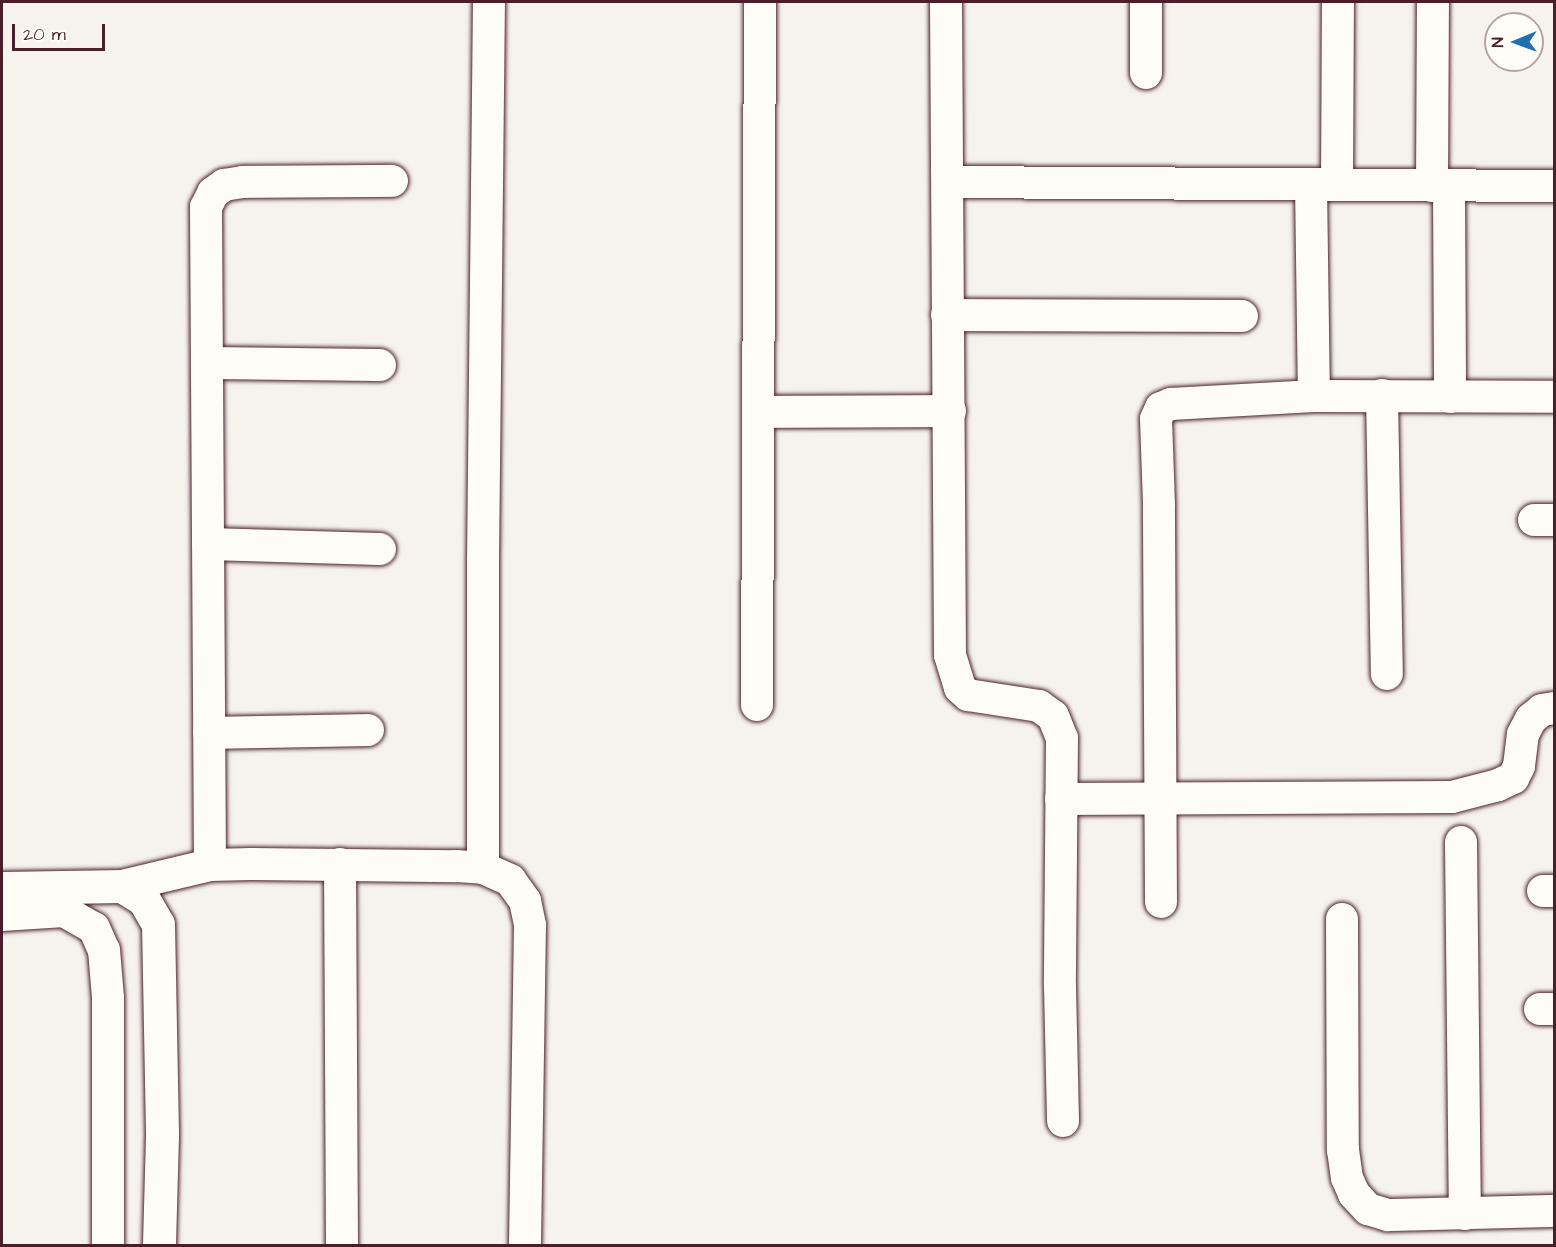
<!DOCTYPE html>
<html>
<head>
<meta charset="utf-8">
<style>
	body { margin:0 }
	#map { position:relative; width:1556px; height:1247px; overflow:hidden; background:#f6f3ef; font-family:"Architects Daughter",sans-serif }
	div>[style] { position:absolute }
	.roads { filter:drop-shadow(0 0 2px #4a1f2b) drop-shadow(0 0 2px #4a1f2b) }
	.minor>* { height:32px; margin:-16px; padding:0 16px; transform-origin:16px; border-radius:16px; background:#fdfcf7 }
	.tertiary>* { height:33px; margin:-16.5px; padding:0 16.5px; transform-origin:16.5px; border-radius:16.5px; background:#fdfcf7 }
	span { translate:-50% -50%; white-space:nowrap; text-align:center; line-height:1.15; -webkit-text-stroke:4.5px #fdfcf7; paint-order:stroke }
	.frame { position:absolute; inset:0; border:3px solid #4a1f2b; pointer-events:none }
	.north { position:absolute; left:1484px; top:12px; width:60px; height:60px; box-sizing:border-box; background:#fdfcf7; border:2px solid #b5a4a5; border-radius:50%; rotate:269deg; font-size:16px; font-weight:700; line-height:24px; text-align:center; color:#4a1f2b }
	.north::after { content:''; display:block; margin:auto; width:21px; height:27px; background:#1f6fb2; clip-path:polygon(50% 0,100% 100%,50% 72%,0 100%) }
	.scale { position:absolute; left:12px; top:24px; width:93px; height:27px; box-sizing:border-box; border:3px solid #4a1f2b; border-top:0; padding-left:8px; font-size:18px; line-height:21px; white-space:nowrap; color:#4a1f2b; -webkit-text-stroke:4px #fdfcf7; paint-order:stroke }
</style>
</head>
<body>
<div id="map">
	<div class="roads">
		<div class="minor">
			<div style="left:946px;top:2px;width:653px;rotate:89.65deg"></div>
			<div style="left:950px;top:655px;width:34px;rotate:73deg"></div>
			<div style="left:960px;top:688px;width:11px;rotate:41deg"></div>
			<div style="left:968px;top:695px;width:72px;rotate:8.8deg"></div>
			<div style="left:1039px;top:706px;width:17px;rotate:36deg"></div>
			<div style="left:1053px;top:716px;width:24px;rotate:68deg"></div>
			<div style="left:1062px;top:738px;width:249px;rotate:90.5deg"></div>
			<div style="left:1060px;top:987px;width:134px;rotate:88.7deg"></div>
			<div style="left:1146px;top:73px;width:71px;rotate:-90deg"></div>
			<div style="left:948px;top:182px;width:606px;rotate:0.38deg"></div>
			<div style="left:1311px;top:185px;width:211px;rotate:89.2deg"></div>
			<div style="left:1337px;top:185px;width:183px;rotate:-89.7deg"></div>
			<div style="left:1432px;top:186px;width:184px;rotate:-89.7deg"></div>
			<div style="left:1449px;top:186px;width:211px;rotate:89.7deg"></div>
			<div style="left:947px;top:315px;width:295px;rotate:0.2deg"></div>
			<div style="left:207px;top:363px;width:173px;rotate:0.7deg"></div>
			<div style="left:1382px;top:395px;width:279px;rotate:89deg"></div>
			<div style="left:758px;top:412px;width:192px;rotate:-0.3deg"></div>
			<div style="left:1534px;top:520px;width:20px"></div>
			<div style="left:208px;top:544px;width:172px;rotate:1.7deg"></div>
			<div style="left:757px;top:705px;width:703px;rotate:-89.76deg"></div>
			<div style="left:209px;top:733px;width:159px;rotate:-1.1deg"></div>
			<div style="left:1061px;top:799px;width:391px;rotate:-0.3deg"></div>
			<div style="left:1452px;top:797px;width:48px;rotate:-14.6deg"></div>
			<div style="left:1498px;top:785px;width:17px;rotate:-25deg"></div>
			<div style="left:1513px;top:778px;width:13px;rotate:-63deg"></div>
			<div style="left:1519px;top:766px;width:32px;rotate:-83deg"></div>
			<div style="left:1523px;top:734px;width:17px;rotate:-62deg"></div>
			<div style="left:1531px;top:719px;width:14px;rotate:-39deg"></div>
			<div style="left:1542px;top:710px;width:12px;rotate:-9deg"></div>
			<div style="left:1461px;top:842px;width:372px;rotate:89.4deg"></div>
			<div style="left:340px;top:864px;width:382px;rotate:89.7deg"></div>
			<div style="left:210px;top:865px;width:658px;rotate:-90.35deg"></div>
			<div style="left:206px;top:207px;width:16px;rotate:-63deg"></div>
			<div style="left:213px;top:193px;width:14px;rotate:-36deg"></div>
			<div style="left:224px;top:185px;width:19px;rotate:-9deg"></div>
			<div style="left:243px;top:182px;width:149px;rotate:-0.4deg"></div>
			<div style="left:483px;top:868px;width:306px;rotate:-90deg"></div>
			<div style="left:483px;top:562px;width:560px;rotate:-89.39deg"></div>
			<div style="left:122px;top:886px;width:90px;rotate:-13.4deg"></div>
			<div style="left:210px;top:865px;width:41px;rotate:-1.4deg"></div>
			<div style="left:251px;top:864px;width:205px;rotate:0.6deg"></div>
			<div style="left:456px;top:866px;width:27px;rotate:4deg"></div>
			<div style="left:483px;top:868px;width:30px;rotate:24deg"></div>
			<div style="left:510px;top:880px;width:26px;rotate:54deg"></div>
			<div style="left:525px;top:901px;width:25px;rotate:78deg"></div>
			<div style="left:530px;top:925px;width:321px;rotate:90.9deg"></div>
			<div style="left:1543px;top:891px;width:11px"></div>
			<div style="left:1161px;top:902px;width:397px;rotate:-90.3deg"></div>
			<div style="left:1159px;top:505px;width:86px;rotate:-92deg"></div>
			<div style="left:1156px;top:419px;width:12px;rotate:-66deg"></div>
			<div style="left:1161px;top:408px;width:11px;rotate:-22deg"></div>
			<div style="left:1171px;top:404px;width:143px;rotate:-3.2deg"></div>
			<div style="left:1314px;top:396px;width:240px;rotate:0.2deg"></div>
			<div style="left:2px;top:915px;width:62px;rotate:-3.7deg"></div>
			<div style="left:64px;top:911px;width:34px;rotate:30deg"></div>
			<div style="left:94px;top:928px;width:24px;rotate:66deg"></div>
			<div style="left:104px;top:950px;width:48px;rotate:85.2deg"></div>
			<div style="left:108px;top:998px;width:248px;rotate:90deg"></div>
			<div style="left:1342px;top:919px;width:231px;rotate:89.8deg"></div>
			<div style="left:1343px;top:1150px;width:28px;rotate:82deg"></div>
			<div style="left:1347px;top:1178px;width:17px;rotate:66deg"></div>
			<div style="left:1354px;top:1194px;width:21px;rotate:47deg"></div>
			<div style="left:1368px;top:1209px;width:21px;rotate:17deg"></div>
			<div style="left:1388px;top:1215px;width:166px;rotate:-1.4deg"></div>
			<div style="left:1540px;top:1009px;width:14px"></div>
		</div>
		<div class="tertiary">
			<div style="left:2px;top:888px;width:120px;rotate:-1deg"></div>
			<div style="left:122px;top:886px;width:26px;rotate:32deg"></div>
			<div style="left:144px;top:900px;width:28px;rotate:60deg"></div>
			<div style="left:158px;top:924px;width:212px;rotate:88.9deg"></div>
			<div style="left:162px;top:1136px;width:110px;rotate:91.6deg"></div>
		</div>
	</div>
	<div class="frame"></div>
	<div class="north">N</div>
	<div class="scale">20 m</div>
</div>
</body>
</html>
